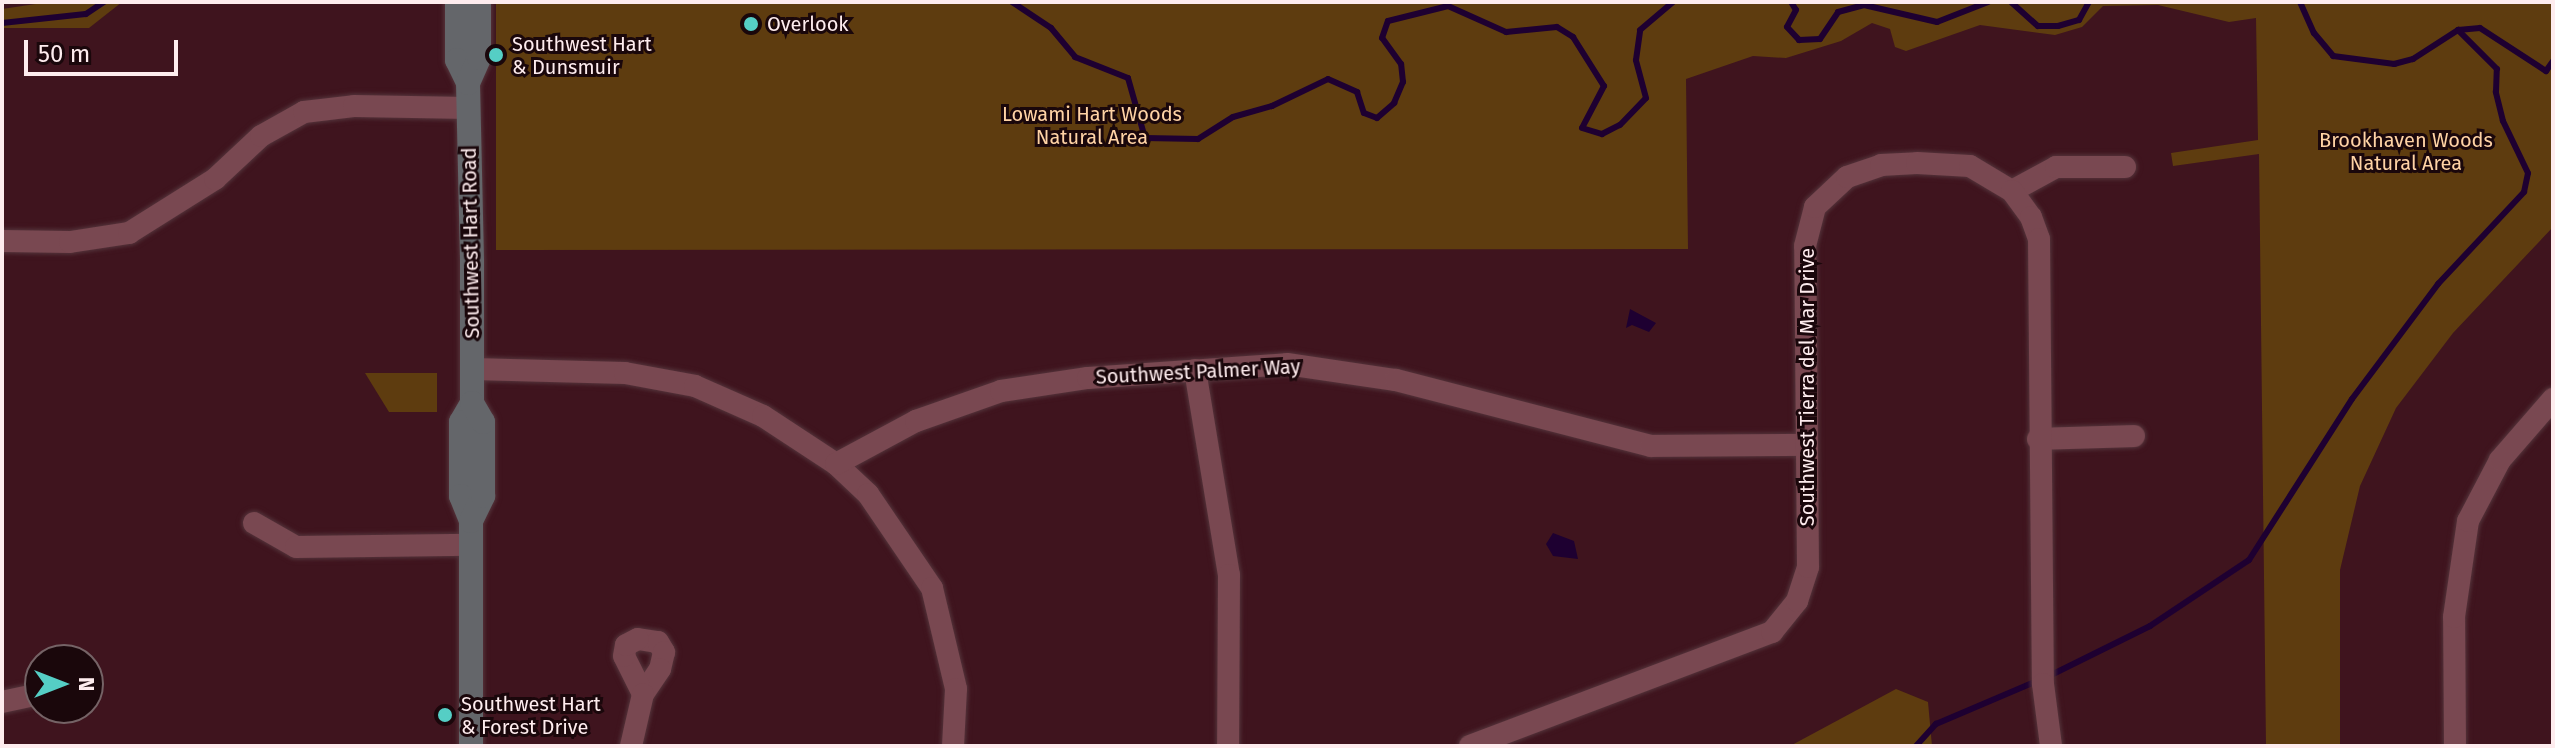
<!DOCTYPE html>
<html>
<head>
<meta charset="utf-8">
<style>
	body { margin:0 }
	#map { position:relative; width:2555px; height:748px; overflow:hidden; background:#3f141e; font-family:"Fira Sans",sans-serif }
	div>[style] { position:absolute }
	.green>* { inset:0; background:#5e3c0f }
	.water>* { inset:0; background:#1e0031 }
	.stream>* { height:6px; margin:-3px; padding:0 3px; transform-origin:3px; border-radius:3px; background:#1e0031 }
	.roads { filter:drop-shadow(0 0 2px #54343b) drop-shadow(0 0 2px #54343b) }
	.street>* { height:22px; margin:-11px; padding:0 11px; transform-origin:11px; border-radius:11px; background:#794851 }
	.secondary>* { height:24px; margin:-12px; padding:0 12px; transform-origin:12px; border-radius:12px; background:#64666a }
	.dots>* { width:22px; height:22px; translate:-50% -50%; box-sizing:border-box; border:4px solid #1a070b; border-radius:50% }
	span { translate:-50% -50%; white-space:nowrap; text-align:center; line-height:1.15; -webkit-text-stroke:6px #1a070b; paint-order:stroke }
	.poi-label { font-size:20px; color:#feecee }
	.left { translate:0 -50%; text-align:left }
	.park-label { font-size:20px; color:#ffd3a5 }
	.street-label { font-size:20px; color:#feecee }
	.frame { position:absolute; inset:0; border:4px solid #feecee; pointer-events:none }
	.north { position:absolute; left:24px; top:644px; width:80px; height:80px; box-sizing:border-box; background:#1a070b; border:2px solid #756366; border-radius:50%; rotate:90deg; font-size:22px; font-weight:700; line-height:32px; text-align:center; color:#feecee }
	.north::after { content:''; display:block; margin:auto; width:28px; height:36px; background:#55cec5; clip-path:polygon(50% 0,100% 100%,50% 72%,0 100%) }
	.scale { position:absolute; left:24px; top:40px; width:154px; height:36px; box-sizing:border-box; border:4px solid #feecee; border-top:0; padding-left:10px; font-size:24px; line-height:28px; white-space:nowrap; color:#feecee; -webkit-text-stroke:6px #1a070b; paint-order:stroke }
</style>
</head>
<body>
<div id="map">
	<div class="green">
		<div style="clip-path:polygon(49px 2px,122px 2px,89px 28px,2px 28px,2px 9px)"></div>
		<div style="clip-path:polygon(496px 2px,2553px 2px,2553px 227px,2453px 333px,2396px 408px,2360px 486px,2340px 570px,2340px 746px,2266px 746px,2259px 154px,2173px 166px,2171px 153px,2258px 140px,2256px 18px,2229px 22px,2158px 5px,2103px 6px,2082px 27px,2055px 35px,1980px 25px,1906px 51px,1895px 47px,1890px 29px,1872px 23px,1841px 41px,1786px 58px,1753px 56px,1686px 79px,1688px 249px,496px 250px)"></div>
		<div style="clip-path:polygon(365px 373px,437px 373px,437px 412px,389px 412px)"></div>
		<div style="clip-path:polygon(1896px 689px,1928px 702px,1932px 746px,1790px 746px)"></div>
	</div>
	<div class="water">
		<div style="clip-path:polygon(1630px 309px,1656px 323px,1649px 332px,1632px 325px,1626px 328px)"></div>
		<div style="clip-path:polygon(1553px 533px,1574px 541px,1578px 559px,1553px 556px,1546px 544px)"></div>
	</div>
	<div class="stream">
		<div style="left:1012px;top:2px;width:47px;rotate:33.7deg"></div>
		<div style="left:1051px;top:28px;width:38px;rotate:50deg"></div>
		<div style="left:1075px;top:57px;width:57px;rotate:21.6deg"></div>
		<div style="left:1128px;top:78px;width:62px;rotate:74.2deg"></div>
		<div style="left:1145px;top:138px;width:53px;rotate:1.1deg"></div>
		<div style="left:1198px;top:139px;width:41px;rotate:-32.2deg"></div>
		<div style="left:1233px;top:117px;width:41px;rotate:-15.8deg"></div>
		<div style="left:1272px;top:106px;width:62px;rotate:-25.7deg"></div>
		<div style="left:1328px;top:79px;width:32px;rotate:24deg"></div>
		<div style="left:1357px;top:92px;width:22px;rotate:72deg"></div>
		<div style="left:1364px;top:113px;width:14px;rotate:21deg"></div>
		<div style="left:1377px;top:118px;width:23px;rotate:-41deg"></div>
		<div style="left:1394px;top:103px;width:23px;rotate:-67deg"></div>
		<div style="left:1403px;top:82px;width:18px;rotate:-96deg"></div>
		<div style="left:1401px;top:64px;width:32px;rotate:-126deg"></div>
		<div style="left:1382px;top:38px;width:18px;rotate:-71deg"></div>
		<div style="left:1388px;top:21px;width:62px;rotate:-14deg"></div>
		<div style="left:1448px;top:6px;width:64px;rotate:24.1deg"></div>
		<div style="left:1506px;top:32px;width:51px;rotate:-5.6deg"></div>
		<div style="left:1557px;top:27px;width:19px;rotate:32deg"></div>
		<div style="left:1573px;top:37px;width:58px;rotate:57.7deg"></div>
		<div style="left:1604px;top:86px;width:47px;rotate:117.6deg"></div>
		<div style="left:1582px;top:128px;width:21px;rotate:17deg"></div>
		<div style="left:1602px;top:134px;width:20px;rotate:-27deg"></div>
		<div style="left:1620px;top:125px;width:37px;rotate:-46deg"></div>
		<div style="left:1646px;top:98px;width:39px;rotate:-105deg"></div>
		<div style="left:1636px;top:60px;width:30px;rotate:-82deg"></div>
		<div style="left:1640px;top:30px;width:43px;rotate:-40.3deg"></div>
		<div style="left:1791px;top:2px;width:9px;rotate:58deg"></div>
		<div style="left:1796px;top:10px;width:19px;rotate:118deg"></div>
		<div style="left:1787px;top:27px;width:18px;rotate:47deg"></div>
		<div style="left:1799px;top:40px;width:21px;rotate:-3deg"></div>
		<div style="left:1820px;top:39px;width:32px;rotate:-56deg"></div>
		<div style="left:1838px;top:12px;width:27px;rotate:-15deg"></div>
		<div style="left:1864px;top:5px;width:75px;rotate:13.1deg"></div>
		<div style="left:1937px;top:22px;width:55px;rotate:-21.4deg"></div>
		<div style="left:2011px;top:2px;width:36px;rotate:42deg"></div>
		<div style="left:2038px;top:26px;width:20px"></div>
		<div style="left:2058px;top:26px;width:22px;rotate:-16deg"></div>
		<div style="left:2079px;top:20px;width:21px;rotate:-61deg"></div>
		<div style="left:2300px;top:2px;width:34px;rotate:66deg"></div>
		<div style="left:2314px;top:33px;width:30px;rotate:50deg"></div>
		<div style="left:2333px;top:56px;width:62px;rotate:7.5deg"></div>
		<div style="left:2394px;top:64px;width:20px;rotate:-15deg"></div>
		<div style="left:2413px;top:59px;width:54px;rotate:-32.8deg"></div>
		<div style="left:2458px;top:30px;width:22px;rotate:-5deg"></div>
		<div style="left:2480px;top:28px;width:79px;rotate:33.1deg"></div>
		<div style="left:2546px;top:71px;width:12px;rotate:-55deg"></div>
		<div style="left:2px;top:23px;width:84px;rotate:-6.1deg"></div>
		<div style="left:86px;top:14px;width:22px;rotate:-34deg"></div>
		<div style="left:2047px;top:677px;width:115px;rotate:-26.3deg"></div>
		<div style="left:2150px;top:626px;width:119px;rotate:-33.7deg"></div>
		<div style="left:2249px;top:560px;width:191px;rotate:-57.4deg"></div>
		<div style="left:2352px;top:399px;width:144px;rotate:-53.2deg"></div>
		<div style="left:2438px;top:284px;width:126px;rotate:-46.9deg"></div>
		<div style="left:2524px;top:192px;width:19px;rotate:-78deg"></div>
		<div style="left:2528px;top:173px;width:58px;rotate:-115.7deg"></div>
		<div style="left:2503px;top:121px;width:30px;rotate:-104deg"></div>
		<div style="left:2496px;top:92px;width:23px;rotate:-88deg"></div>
		<div style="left:2497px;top:69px;width:55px;rotate:-135deg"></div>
		<div style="left:1916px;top:746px;width:30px;rotate:-48deg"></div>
		<div style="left:1936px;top:724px;width:110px;rotate:-23.1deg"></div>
	</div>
	<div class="roads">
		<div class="street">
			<div style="left:2012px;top:191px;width:50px;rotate:-28.6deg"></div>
			<div style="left:2056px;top:167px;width:69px"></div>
			<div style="left:2px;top:241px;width:68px;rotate:0.8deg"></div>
			<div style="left:70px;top:242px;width:60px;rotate:-8.7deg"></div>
			<div style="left:129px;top:233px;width:102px;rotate:-32.1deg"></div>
			<div style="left:215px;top:179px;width:63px;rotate:-43.1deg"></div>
			<div style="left:261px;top:136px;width:49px;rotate:-29.2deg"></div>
			<div style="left:304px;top:112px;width:50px;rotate:-6.8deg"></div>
			<div style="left:354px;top:106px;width:115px;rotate:1deg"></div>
			<div style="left:473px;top:369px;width:152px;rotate:1.5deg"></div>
			<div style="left:625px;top:373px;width:71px;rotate:10.5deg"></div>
			<div style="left:695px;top:386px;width:74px;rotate:23.8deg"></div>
			<div style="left:763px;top:416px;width:87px;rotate:33.3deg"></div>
			<div style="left:836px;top:464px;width:44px;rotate:43.2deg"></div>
			<div style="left:868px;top:494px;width:114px;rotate:55.8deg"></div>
			<div style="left:932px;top:588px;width:104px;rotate:76.6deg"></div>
			<div style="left:956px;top:689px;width:57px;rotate:93deg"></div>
			<div style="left:1195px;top:370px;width:208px;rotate:80.6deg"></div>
			<div style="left:1229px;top:575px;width:171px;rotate:90.3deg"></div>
			<div style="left:2038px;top:439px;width:96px;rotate:-1.8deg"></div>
			<div style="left:836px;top:464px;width:91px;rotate:-28.3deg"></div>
			<div style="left:916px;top:421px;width:90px;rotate:-19.4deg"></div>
			<div style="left:1001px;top:391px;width:88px;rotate:-8.5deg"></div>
			<div style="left:1088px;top:378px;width:199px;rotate:-4deg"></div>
			<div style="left:1287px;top:364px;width:110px;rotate:8.4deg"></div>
			<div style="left:1396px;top:380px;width:263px;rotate:14.5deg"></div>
			<div style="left:1651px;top:446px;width:156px;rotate:-0.4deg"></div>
			<div style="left:254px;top:523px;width:48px;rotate:29.7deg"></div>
			<div style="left:296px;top:547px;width:175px;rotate:-0.7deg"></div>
			<div style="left:638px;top:639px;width:20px;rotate:9deg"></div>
			<div style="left:658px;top:642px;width:12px;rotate:59deg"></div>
			<div style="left:664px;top:652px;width:17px;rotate:103deg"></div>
			<div style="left:660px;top:669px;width:30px;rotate:124deg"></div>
			<div style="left:643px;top:694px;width:42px;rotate:-116.6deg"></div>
			<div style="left:624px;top:656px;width:11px;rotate:-80deg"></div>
			<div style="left:626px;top:645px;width:13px;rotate:-27deg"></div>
			<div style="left:2px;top:702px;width:39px;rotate:-12deg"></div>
			<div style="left:631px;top:746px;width:53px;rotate:-77deg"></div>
			<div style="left:1470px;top:746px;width:323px;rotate:-20.7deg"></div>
			<div style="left:1772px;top:632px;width:40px;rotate:-51deg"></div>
			<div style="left:1797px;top:601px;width:36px;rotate:-72deg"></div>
			<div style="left:1808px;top:567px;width:321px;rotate:-90.5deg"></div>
			<div style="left:1805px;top:246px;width:40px;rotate:-75.6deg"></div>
			<div style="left:1815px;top:207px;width:44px;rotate:-43.2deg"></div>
			<div style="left:1847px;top:177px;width:36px;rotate:-19deg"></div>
			<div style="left:1881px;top:165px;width:36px;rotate:-3deg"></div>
			<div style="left:1917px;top:163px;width:53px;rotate:3.2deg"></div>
			<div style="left:1970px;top:166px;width:49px;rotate:30.8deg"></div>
			<div style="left:2012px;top:191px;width:32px;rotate:54deg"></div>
			<div style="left:2031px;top:217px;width:23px;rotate:70deg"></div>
			<div style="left:2039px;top:239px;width:445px;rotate:89.5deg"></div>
			<div style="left:2043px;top:684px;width:63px;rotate:82.6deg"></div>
			<div style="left:2455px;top:746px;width:129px;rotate:-90.4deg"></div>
			<div style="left:2454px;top:617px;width:97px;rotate:-81.7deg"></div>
			<div style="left:2468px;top:521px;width:69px;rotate:-62.3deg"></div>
			<div style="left:2500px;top:460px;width:81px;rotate:-49deg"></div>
		</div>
		<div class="secondary">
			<div style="left:457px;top:2px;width:58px;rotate:90deg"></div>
			<div style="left:457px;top:60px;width:25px;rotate:64deg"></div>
			<div style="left:468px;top:83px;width:178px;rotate:88.7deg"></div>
			<div style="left:472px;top:261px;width:142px;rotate:90deg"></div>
			<div style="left:472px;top:403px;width:22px;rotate:120deg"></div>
			<div style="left:461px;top:422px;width:74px;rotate:90deg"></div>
			<div style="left:461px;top:496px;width:27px;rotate:68deg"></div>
			<div style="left:471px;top:521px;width:225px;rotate:90deg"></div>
			<div style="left:468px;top:83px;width:27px;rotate:-66deg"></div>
			<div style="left:479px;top:58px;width:56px;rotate:-90deg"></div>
			<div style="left:471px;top:521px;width:28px;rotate:-64deg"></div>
			<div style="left:483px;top:496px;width:74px;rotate:-90deg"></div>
			<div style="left:483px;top:422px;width:22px;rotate:-120deg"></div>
		</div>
	</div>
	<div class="dots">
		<div style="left:751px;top:24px;background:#55cec5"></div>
		<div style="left:496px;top:55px;background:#55cec5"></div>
		<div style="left:445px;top:715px;background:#55cec5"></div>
	</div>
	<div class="poi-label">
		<span class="left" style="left:767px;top:24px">Overlook</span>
		<span class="left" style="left:512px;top:56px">Southwest Hart<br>&amp; Dunsmuir</span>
		<span class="left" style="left:461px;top:716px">Southwest Hart<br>&amp; Forest Drive</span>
	</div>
	<div class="park-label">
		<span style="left:1092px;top:126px">Lowami Hart Woods<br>Natural Area</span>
		<span style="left:2406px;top:152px">Brookhaven Woods<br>Natural Area</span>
	</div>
	<div class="street-label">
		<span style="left:471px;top:243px;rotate:-91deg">Southwest Hart Road</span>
		<span style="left:1198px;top:372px;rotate:-3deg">Southwest Palmer Way</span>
		<span style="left:1807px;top:387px;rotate:-90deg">Southwest Tierra del Mar Drive</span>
	</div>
	<div class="frame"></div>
	<div class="north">N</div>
	<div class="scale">50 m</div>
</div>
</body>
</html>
